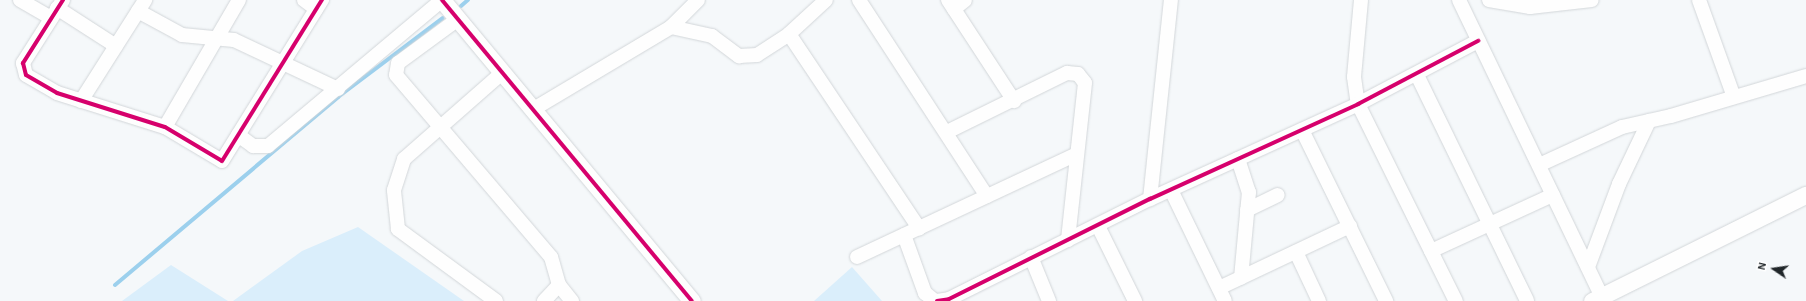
<!DOCTYPE html>
<html>
<head>
<meta charset="utf-8">
<style>
	body { margin:0 }
	#map { position:relative; width:1806px; height:301px; overflow:hidden; background:#f5f8fa; font-family:"Alegreya Sans",sans-serif }
	div>[style] { position:absolute }
	.green>* { inset:0; background:#daeefb }
	.stream>* { height:4px; margin:-2px; padding:0 2px; transform-origin:2px; border-radius:2px; background:#9cd0ed }
	.roads { filter:drop-shadow(0 0 1px #d2d6d9) drop-shadow(0 0 1px #d2d6d9) }
	.minor>* { height:14px; margin:-7px; padding:0 7px; transform-origin:7px; border-radius:7px; background:#fefefe }
	.tertiary>* { height:17px; margin:-8.5px; padding:0 8.5px; transform-origin:8.5px; border-radius:8.5px; background:#fefefe }
	.cycleway>* { height:4px; margin:-2px; padding:0 2px; transform-origin:2px; border-radius:2px; background:#d6006c }
	span { translate:-50% -50%; white-space:nowrap; text-align:center; line-height:1.15; -webkit-text-stroke:3.5px #fff; paint-order:stroke }
	.north { position:absolute; left:1754px; top:249px; width:40px; height:40px; -webkit-text-stroke:3px #fff; paint-order:stroke; rotate:283deg; font-size:11px; font-weight:700; line-height:16px; text-align:center; color:#202629 }
	.north::after { content:''; display:block; margin:auto; width:14px; height:18px; background:#202629; clip-path:polygon(50% 0,100% 100%,50% 72%,0 100%) }
</style>
</head>
<body>
<div id="map">
	<div class="green">
		<div style="clip-path:polygon(358px 227px,464px 301px,233px 301px,302px 251px)"></div>
		<div style="clip-path:polygon(171px 265px,228px 301px,122px 301px)"></div>
		<div style="clip-path:polygon(852px 267px,882px 301px,814px 301px)"></div>
	</div>
	<div class="stream">
		<div style="left:461px;top:6px;width:9px;rotate:-41deg"></div>
		<div style="left:115px;top:285px;width:292px;rotate:-40.1deg"></div>
		<div style="left:338px;top:97px;width:131px;rotate:-37deg"></div>
	</div>
	<div class="roads">
		<div class="minor">
			<div style="left:20px;top:0;width:36px;rotate:30deg"></div>
			<div style="left:63px;top:0;width:75px;rotate:122.4deg"></div>
			<div style="left:23px;top:63px;width:12px;rotate:76deg"></div>
			<div style="left:26px;top:75px;width:36px;rotate:30deg"></div>
			<div style="left:57px;top:93px;width:113px;rotate:17.5deg"></div>
			<div style="left:165px;top:127px;width:66px;rotate:30.8deg"></div>
			<div style="left:222px;top:161px;width:190px;rotate:-58.2deg"></div>
			<div style="left:304px;top:0;width:15px;rotate:37deg"></div>
			<div style="left:859px;top:0;width:234px;rotate:56.9deg"></div>
			<div style="left:948px;top:0;width:121px;rotate:56.8deg"></div>
			<div style="left:1361px;top:0;width:77px;rotate:95.2deg"></div>
			<div style="left:1354px;top:77px;width:27px;rotate:82deg"></div>
			<div style="left:1358px;top:104px;width:220px;rotate:63.6deg"></div>
			<div style="left:1459px;top:0;width:334px;rotate:64.3deg"></div>
			<div style="left:1489px;top:0;width:42px;rotate:9.7deg"></div>
			<div style="left:1530px;top:7px;width:62px;rotate:-6.4deg"></div>
			<div style="left:1699px;top:0;width:103px;rotate:70.2deg"></div>
			<div style="left:57px;top:8px;width:70px;rotate:32.8deg"></div>
			<div style="left:954px;top:9px;width:14px;rotate:-39deg"></div>
			<div style="left:138px;top:11px;width:50px;rotate:28.6deg"></div>
			<div style="left:182px;top:35px;width:52px;rotate:5.5deg"></div>
			<div style="left:234px;top:40px;width:115px;rotate:25.2deg"></div>
			<div style="left:458px;top:19px;width:74px;rotate:143.7deg"></div>
			<div style="left:398px;top:63px;width:12px;rotate:99deg"></div>
			<div style="left:396px;top:75px;width:239px;rotate:49.6deg"></div>
			<div style="left:551px;top:257px;width:29px;rotate:74deg"></div>
			<div style="left:559px;top:285px;width:21px;rotate:51deg"></div>
			<div style="left:671px;top:27px;width:38px;rotate:-45deg"></div>
			<div style="left:789px;top:34px;width:234px;rotate:56.2deg"></div>
			<div style="left:1417px;top:75px;width:251px;rotate:64deg"></div>
			<div style="left:81px;top:101px;width:120px;rotate:-57.6deg"></div>
			<div style="left:532px;top:110px;width:162px;rotate:-30.8deg"></div>
			<div style="left:671px;top:27px;width:42px;rotate:12.4deg"></div>
			<div style="left:712px;top:36px;width:34px;rotate:37deg"></div>
			<div style="left:739px;top:56px;width:18px;rotate:-3deg"></div>
			<div style="left:757px;top:55px;width:38px;rotate:-33deg"></div>
			<div style="left:789px;top:34px;width:50px;rotate:-42.6deg"></div>
			<div style="left:165px;top:127px;width:147px;rotate:-59.8deg"></div>
			<div style="left:1302px;top:130px;width:191px;rotate:63.8deg"></div>
			<div style="left:947px;top:132px;width:134px;rotate:-26.2deg"></div>
			<div style="left:1067px;top:73px;width:11px;rotate:5deg"></div>
			<div style="left:1078px;top:74px;width:11px;rotate:52deg"></div>
			<div style="left:1085px;top:83px;width:158px;rotate:96.2deg"></div>
			<div style="left:238px;top:135px;width:19px;rotate:36deg"></div>
			<div style="left:253px;top:146px;width:15px"></div>
			<div style="left:268px;top:146px;width:227px;rotate:-40deg"></div>
			<div style="left:1238px;top:159px;width:35px;rotate:72deg"></div>
			<div style="left:1249px;top:192px;width:86px;rotate:95.3deg"></div>
			<div style="left:1539px;top:165px;width:91px;rotate:-24.6deg"></div>
			<div style="left:1622px;top:127px;width:50px;rotate:-12.7deg"></div>
			<div style="left:1671px;top:116px;width:141px;rotate:-16.5deg"></div>
			<div style="left:1171px;top:190px;width:123px;rotate:64.1deg"></div>
			<div style="left:1150px;top:199px;width:200px;rotate:-84deg"></div>
			<div style="left:1247px;top:210px;width:34px;rotate:-26deg"></div>
			<div style="left:1098px;top:226px;width:84px;rotate:63.7deg"></div>
			<div style="left:904px;top:235px;width:62px;rotate:70.1deg"></div>
			<div style="left:925px;top:293px;width:13px;rotate:39deg"></div>
			<div style="left:1431px;top:251px;width:134px;rotate:-24.7deg"></div>
			<div style="left:1296px;top:252px;width:54px;rotate:64.9deg"></div>
			<div style="left:857px;top:257px;width:241px;rotate:-25.1deg"></div>
			<div style="left:1031px;top:257px;width:48px;rotate:67.8deg"></div>
			<div style="left:1588px;top:267px;width:89px;rotate:-69.5deg"></div>
			<div style="left:1619px;top:184px;width:70px;rotate:-64.5deg"></div>
			<div style="left:1219px;top:288px;width:145px;rotate:-25.3deg"></div>
			<div style="left:496px;top:301px;width:122px;rotate:-143.7deg"></div>
			<div style="left:398px;top:229px;width:39px;rotate:-96deg"></div>
			<div style="left:394px;top:190px;width:33px;rotate:-72deg"></div>
			<div style="left:404px;top:159px;width:130px;rotate:-41.3deg"></div>
			<div style="left:544px;top:301px;width:22px;rotate:-47deg"></div>
			<div style="left:937px;top:301px;width:12px;rotate:-9deg"></div>
			<div style="left:949px;top:299px;width:225px;rotate:-26.5deg"></div>
			<div style="left:1150px;top:199px;width:229px;rotate:-24.5deg"></div>
			<div style="left:1358px;top:104px;width:136px;rotate:-27.7deg"></div>
		</div>
		<div class="tertiary">
			<div style="left:442px;top:0;width:391px;rotate:50.3deg"></div>
			<div style="left:1592px;top:301px;width:239px;rotate:-26.4deg"></div>
		</div>
	</div>
	<div class="cycleway">
		<div style="left:63px;top:0;width:75px;rotate:122.4deg"></div>
		<div style="left:23px;top:63px;width:12px;rotate:76deg"></div>
		<div style="left:26px;top:75px;width:36px;rotate:30deg"></div>
		<div style="left:57px;top:93px;width:113px;rotate:17.5deg"></div>
		<div style="left:165px;top:127px;width:66px;rotate:30.8deg"></div>
		<div style="left:222px;top:161px;width:190px;rotate:-58.2deg"></div>
		<div style="left:442px;top:0;width:391px;rotate:50.3deg"></div>
		<div style="left:937px;top:301px;width:12px;rotate:-9deg"></div>
		<div style="left:949px;top:299px;width:225px;rotate:-26.5deg"></div>
		<div style="left:1150px;top:199px;width:229px;rotate:-24.5deg"></div>
		<div style="left:1358px;top:104px;width:136px;rotate:-27.7deg"></div>
	</div>
	<div class="north">N</div>
</div>
</body>
</html>
